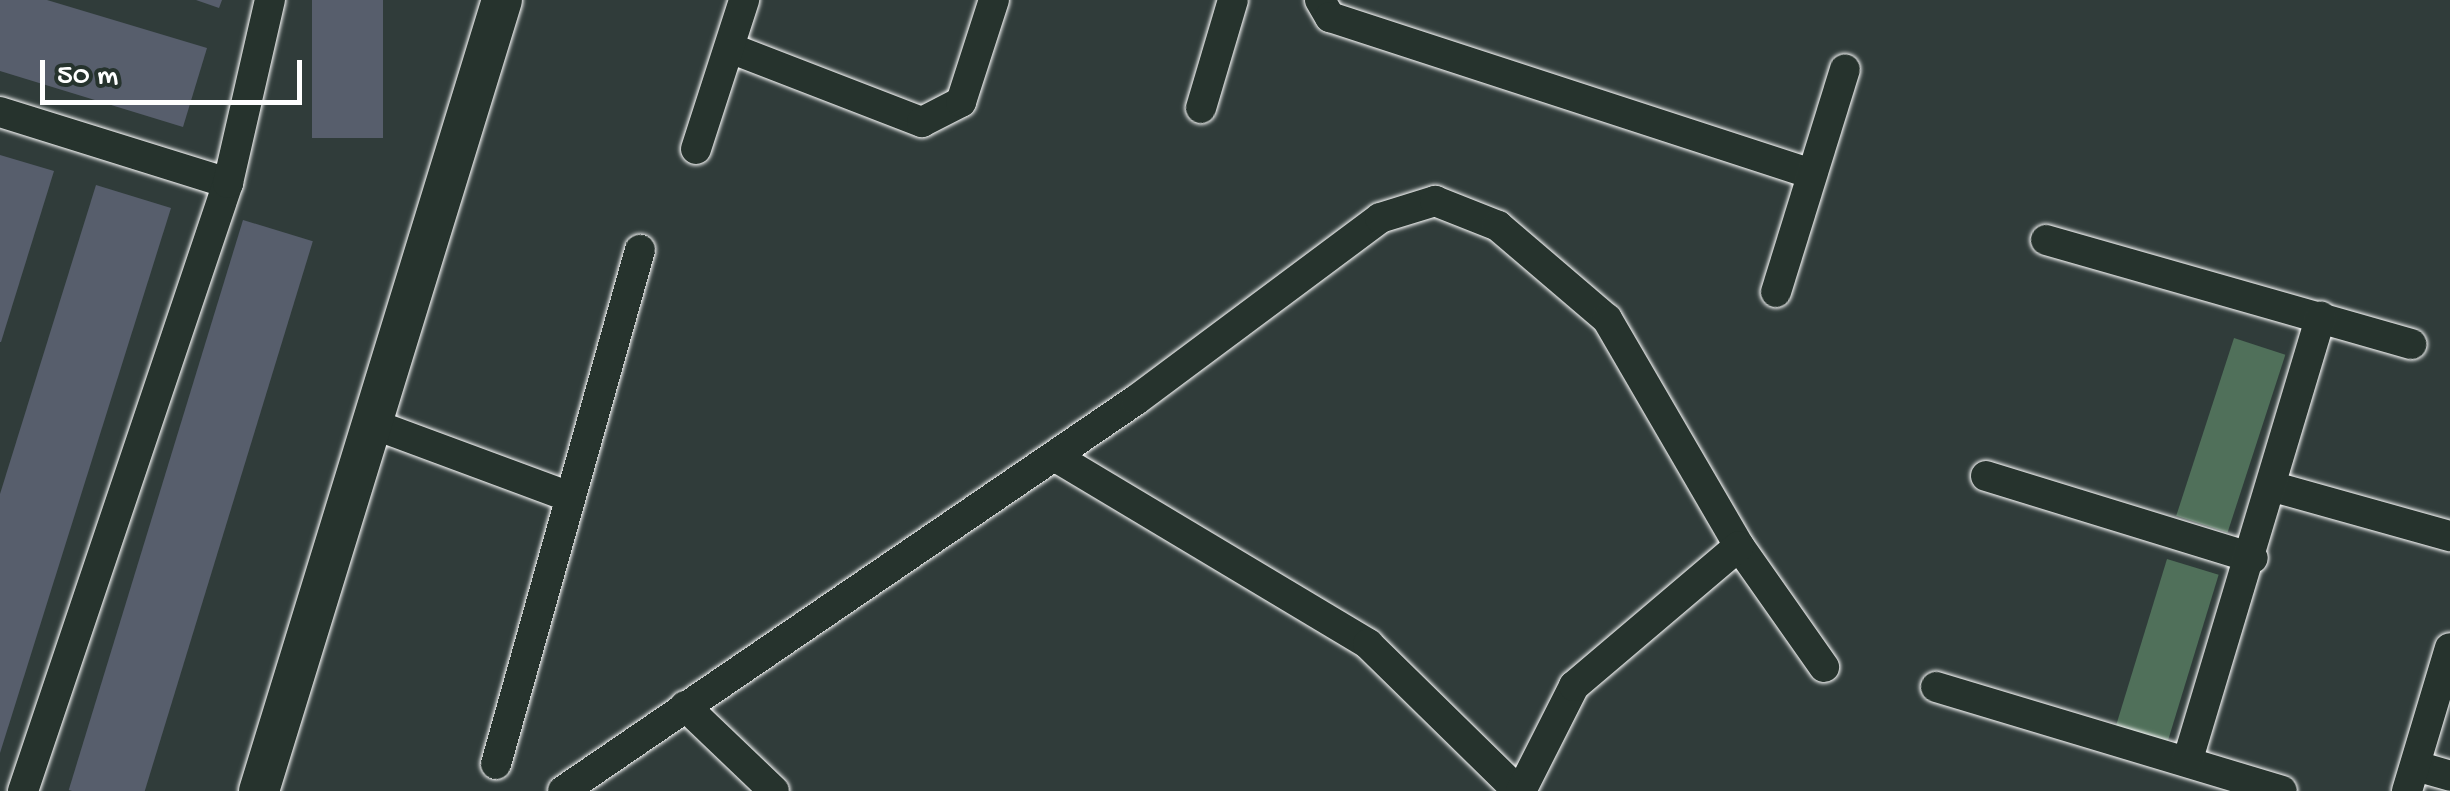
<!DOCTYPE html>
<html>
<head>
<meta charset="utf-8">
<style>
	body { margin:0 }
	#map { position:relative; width:2450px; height:791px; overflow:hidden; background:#303c3a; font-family:"Gochi Hand",sans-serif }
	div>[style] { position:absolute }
	.green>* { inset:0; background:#50705a; transform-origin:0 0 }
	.building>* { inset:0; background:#575e6c; transform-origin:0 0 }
	.roads { filter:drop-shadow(0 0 2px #fff) drop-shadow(0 0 2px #fff) }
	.street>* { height:30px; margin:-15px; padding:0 15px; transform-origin:15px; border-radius:15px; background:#26332d }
	.secondary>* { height:40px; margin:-20px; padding:0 20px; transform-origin:20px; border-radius:20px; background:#26332d }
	span { translate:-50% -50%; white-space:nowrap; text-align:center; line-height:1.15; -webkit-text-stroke:10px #26332d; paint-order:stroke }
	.scale { position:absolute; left:40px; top:60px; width:262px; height:45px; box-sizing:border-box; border:5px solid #fff; border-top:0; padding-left:12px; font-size:30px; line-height:35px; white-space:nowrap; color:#fff; -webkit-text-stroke:8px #26332d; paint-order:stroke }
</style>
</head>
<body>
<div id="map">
	<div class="green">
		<div style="left:2234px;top:338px;width:54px;height:187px;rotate:18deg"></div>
		<div style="left:2167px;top:559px;width:54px;height:186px;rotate:17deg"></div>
	</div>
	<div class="building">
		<div style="clip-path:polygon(0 0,47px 0,207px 48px,183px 127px,0 71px)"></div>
		<div style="clip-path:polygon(196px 0,222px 0,219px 8px)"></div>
		<div style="left:312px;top:0;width:71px;height:138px"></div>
		<div style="clip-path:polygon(0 155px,54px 171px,1px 342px,0 342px)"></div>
		<div style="clip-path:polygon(96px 185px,171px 208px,0 753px,0 494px)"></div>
		<div style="left:243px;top:220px;width:73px;height:596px;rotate:17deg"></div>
	</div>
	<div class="roads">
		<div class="street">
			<div style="left:1320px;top:0;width:20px;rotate:60deg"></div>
			<div style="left:1330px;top:17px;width:504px;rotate:18.04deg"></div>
			<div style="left:730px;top:48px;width:206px;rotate:21.1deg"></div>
			<div style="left:922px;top:122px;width:44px;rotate:-27.1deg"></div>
			<div style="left:961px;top:102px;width:107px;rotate:-72.1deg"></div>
			<div style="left:1201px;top:108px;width:113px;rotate:-73.5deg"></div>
			<div style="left:0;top:112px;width:239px;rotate:17.3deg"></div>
			<div style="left:696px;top:149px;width:157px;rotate:-72.1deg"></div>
			<div style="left:2046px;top:240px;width:380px;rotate:15.9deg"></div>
			<div style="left:1776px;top:292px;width:233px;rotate:-72.8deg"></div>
			<div style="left:370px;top:423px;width:210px;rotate:20.3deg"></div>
			<div style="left:1056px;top:457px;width:364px;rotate:30.9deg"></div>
			<div style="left:1368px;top:644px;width:210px;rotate:44.4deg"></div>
			<div style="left:1986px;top:476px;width:279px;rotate:17.1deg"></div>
			<div style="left:2274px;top:487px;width:183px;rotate:15.6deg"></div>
			<div style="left:1936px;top:687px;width:361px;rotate:16.7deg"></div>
			<div style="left:685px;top:706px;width:123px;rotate:43.7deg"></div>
			<div style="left:2188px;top:759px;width:462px;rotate:-73.3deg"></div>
			<div style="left:496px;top:764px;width:534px;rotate:-74.35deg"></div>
			<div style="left:2416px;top:766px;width:35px;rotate:16deg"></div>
			<div style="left:23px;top:791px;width:642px;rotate:-71.37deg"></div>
			<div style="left:228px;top:183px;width:188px;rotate:-77.1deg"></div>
			<div style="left:563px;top:791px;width:694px;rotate:-34.31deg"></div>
			<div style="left:1136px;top:400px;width:304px;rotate:-36.7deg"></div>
			<div style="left:1380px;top:218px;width:58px;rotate:-17.2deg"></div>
			<div style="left:1435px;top:201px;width:68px;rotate:21.6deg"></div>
			<div style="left:1498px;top:226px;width:143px;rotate:40.5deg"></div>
			<div style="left:1607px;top:319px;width:263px;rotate:59.8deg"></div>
			<div style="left:1739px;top:546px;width:148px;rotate:54.9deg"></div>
			<div style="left:1521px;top:791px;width:118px;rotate:-63.2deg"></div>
			<div style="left:1574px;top:686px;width:216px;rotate:-40.3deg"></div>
			<div style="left:2407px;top:791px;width:149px;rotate:-73.3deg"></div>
		</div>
		<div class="secondary">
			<div style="left:259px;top:791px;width:827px;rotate:-72.92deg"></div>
		</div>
	</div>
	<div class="scale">50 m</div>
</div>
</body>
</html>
